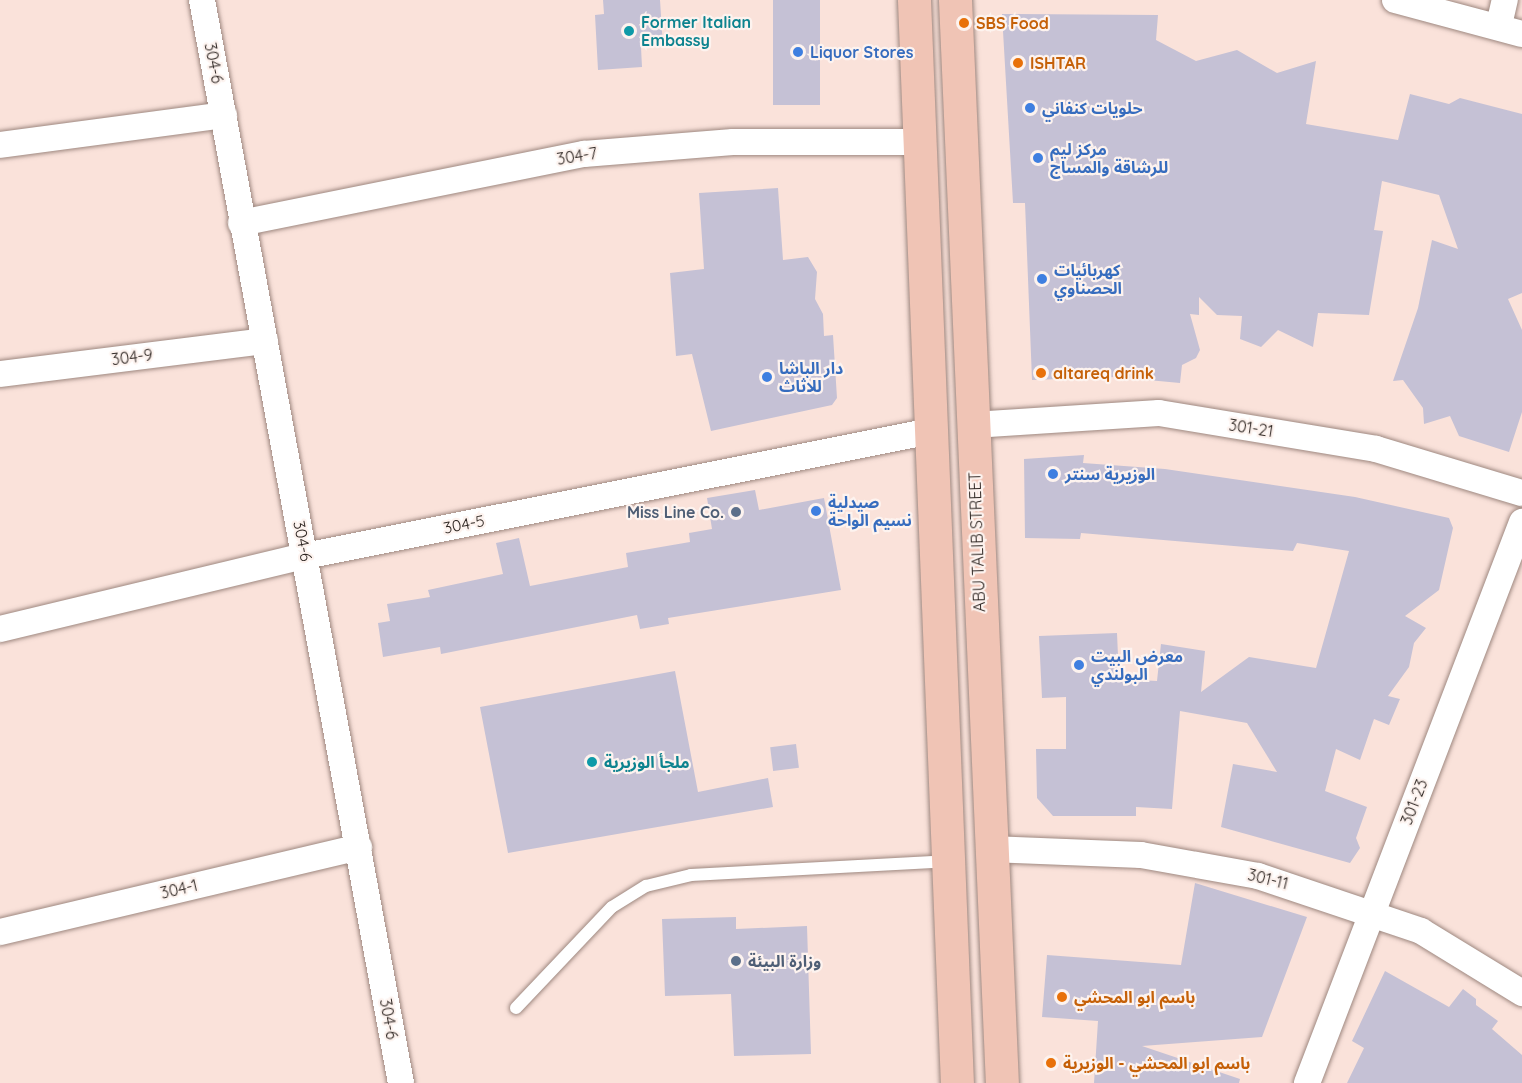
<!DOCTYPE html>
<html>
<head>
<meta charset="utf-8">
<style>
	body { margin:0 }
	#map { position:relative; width:1522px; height:1083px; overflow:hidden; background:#fae2da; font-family:Quicksand,"Noto Sans Arabic",sans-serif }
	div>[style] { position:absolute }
	.building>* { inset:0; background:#c5c1d5; transform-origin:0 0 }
	.roads { filter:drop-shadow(0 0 2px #9e8880) drop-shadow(0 0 2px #9e8880) }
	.service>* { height:12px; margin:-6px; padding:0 6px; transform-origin:6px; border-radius:6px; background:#fff }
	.minor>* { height:26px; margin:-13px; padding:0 13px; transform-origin:13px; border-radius:13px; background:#fff }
	.primary>* { height:33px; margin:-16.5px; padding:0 16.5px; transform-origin:16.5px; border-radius:16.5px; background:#f0c4b5 }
	.dots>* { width:16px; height:16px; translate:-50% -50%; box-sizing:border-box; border:3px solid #fdf3ef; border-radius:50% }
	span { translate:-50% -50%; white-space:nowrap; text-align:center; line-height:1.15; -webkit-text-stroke:4.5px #fdf3ef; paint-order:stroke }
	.culture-label { font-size:16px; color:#0d838f; font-weight:700 }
	.left { translate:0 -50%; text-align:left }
	.food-label { font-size:16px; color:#c56008; font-weight:700 }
	.shop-label { font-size:16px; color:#366cbe; font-weight:700 }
	.street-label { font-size:16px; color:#2e2622 }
	.service-label { font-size:16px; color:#4e5e75; font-weight:700 }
	.right { translate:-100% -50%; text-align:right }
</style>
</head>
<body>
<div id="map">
	<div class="building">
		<div style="clip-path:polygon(603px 0,660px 0,663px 46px,641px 47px,642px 67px,598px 70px,595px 15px,604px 14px)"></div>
		<div style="left:773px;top:0;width:47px;height:105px"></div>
		<div style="clip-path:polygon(1002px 14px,1158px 15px,1156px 40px,1196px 61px,1237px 50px,1277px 73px,1316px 61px,1306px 124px,1398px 140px,1410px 94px,1449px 104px,1460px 98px,1522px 114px,1522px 293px,1508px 299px,1522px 330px,1522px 412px,1509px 452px,1459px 436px,1450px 416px,1424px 424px,1423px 408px,1403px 380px,1393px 381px,1418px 308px,1432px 240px,1458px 249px,1439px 195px,1382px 181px,1374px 230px,1383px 231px,1369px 315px,1318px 313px,1313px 347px,1278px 330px,1261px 347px,1240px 339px,1242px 316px,1217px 315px,1199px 297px,1199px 315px,1190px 314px,1200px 350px,1196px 358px,1182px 365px,1180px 383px,1116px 377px,1032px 380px,1025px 203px,1013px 203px)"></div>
		<div style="clip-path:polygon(778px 188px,783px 260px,808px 257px,817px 272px,815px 299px,823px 314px,824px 336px,833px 335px,837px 398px,832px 405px,711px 431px,692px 354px,676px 356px,670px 273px,704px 269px,699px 193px)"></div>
		<div style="clip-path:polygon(1084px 455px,1083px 463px,1165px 469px,1355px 497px,1449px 518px,1453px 528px,1439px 590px,1405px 616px,1426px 628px,1414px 643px,1409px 667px,1388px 696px,1400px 699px,1389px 725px,1374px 719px,1360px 760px,1336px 749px,1325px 791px,1367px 807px,1356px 838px,1360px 848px,1350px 863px,1221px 827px,1233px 764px,1277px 772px,1247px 723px,1180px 711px,1172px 809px,1136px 807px,1136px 816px,1053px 816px,1037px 798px,1036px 749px,1066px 749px,1066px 697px,1042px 698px,1039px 636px,1117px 633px,1119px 679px,1157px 681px,1161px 644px,1205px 651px,1201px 692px,1249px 657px,1316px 668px,1349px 551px,1297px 543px,1293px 551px,1081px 533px,1080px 539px,1025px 538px,1024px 459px)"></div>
		<div style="clip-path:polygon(755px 490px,759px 510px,824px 498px,841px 590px,668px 618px,669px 624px,640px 629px,637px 615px,441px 654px,440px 647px,383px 657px,378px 623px,390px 621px,387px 604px,430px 597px,428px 590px,503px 574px,496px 543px,519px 538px,530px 586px,628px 567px,626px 553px,690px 542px,689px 533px,712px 529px,707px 498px)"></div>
		<div style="clip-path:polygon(675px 671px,698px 792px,768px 778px,773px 807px,508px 853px,480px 707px)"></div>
		<div style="left:796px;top:744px;width:24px;height:26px;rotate:83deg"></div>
		<div style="clip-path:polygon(1195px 883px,1307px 917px,1262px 1037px,1142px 1046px,1240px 1079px,1239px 1083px,1094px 1083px,1098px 1021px,1042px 1017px,1047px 955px,1181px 965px)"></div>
		<div style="clip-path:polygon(736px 917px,736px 929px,807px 926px,811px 1054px,734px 1056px,731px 994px,665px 996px,662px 919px)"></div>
		<div style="clip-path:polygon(1385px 971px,1449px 1007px,1463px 989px,1476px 999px,1476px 1005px,1498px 1021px,1492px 1029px,1522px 1055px,1522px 1083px,1347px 1083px,1364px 1048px,1352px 1041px)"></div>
	</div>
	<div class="roads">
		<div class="service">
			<div style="left:516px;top:1008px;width:139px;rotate:-46.5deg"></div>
			<div style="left:612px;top:907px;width:40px;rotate:-32deg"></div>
			<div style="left:646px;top:886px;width:46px;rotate:-13.7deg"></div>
			<div style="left:691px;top:875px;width:256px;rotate:-3.1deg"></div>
		</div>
		<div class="minor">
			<div style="left:202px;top:0;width:1101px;rotate:79.59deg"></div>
			<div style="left:1395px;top:0;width:131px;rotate:15deg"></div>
			<div style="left:1499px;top:25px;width:26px;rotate:-77deg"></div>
			<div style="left:0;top:145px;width:226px;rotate:-7.6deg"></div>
			<div style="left:241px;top:223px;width:350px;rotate:-11.4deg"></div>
			<div style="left:584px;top:154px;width:149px;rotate:-4.6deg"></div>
			<div style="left:733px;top:142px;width:186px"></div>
			<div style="left:0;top:374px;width:267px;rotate:-7.1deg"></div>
			<div style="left:973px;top:425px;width:186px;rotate:-3.7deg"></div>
			<div style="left:1159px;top:413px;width:220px;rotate:9.4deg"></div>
			<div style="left:1376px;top:449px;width:152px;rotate:16.8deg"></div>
			<div style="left:0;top:629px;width:314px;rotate:-13.5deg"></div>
			<div style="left:305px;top:556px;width:638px;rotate:-11.29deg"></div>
			<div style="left:990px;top:849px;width:151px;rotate:2.3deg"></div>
			<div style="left:1141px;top:855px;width:119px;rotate:10.2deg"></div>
			<div style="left:1258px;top:876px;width:172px;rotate:18.6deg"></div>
			<div style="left:1421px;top:931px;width:119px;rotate:31.5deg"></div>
			<div style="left:0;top:932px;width:369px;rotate:-13.3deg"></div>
			<div style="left:1307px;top:1083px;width:601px;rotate:-69.03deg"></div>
		</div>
		<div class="primary">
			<div style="left:914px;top:0;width:1084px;rotate:87.73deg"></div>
			<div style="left:955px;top:0;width:1084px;rotate:87.52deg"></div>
		</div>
	</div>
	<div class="dots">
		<div style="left:964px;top:23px;background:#e8710a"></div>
		<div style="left:629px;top:31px;background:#0f9aa8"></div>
		<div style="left:798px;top:52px;background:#3f7fe0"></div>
		<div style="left:1018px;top:63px;background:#e8710a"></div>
		<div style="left:1030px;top:108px;background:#3f7fe0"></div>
		<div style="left:1038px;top:158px;background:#3f7fe0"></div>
		<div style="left:1042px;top:279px;background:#3f7fe0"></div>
		<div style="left:1041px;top:373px;background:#e8710a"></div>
		<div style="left:767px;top:377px;background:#3f7fe0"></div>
		<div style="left:1053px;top:474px;background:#3f7fe0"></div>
		<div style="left:816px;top:511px;background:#3f7fe0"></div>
		<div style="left:736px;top:512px;background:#5c6f8a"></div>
		<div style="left:1079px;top:665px;background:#3f7fe0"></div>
		<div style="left:592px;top:762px;background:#0f9aa8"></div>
		<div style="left:736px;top:961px;background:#5c6f8a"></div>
		<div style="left:1062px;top:997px;background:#e8710a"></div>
		<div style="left:1051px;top:1063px;background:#e8710a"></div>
	</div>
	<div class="culture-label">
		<span class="left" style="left:641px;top:31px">Former Italian<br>Embassy</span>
		<span class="left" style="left:604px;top:762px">ملجأ الوزيرية</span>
	</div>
	<div class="food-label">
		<span class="left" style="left:976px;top:23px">SBS Food</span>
		<span class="left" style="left:1030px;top:63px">ISHTAR</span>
		<span class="left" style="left:1053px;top:373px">altareq drink</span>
		<span class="left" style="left:1074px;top:997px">باسم ابو المحشي</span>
		<span class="left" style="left:1063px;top:1063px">باسم ابو المحشي - الوزيرية</span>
	</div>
	<div class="shop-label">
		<span class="left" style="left:810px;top:52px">Liquor Stores</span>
		<span class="left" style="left:1042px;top:108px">حلويات كنفاني</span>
		<span class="left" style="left:1050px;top:158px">مركز ليم<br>للرشاقة والمساج</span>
		<span class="left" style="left:1054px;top:279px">كهربائيات<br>الحصناوي</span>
		<span class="left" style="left:779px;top:377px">دار الباشا<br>للاثاث</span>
		<span class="left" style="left:1065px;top:474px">الوزيرية سنتر</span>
		<span class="left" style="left:828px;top:511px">صيدلية<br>نسيم الواحة</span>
		<span class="left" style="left:1091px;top:665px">معرض البيت<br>البولندي</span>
	</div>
	<div class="street-label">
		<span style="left:214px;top:63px;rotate:79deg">304-6</span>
		<span style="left:577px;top:156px;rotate:-9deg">304-7</span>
		<span style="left:132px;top:357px;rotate:-7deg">304-9</span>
		<span style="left:1251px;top:428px;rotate:9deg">301-21</span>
		<span style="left:464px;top:524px;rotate:-11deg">304-5</span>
		<span style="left:303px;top:541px;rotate:79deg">304-6</span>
		<span style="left:977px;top:542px;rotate:-92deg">ABU TALIB STREET</span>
		<span style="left:1414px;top:802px;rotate:-69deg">301-23</span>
		<span style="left:1268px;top:879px;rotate:14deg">301-11</span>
		<span style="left:179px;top:889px;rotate:-13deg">304-1</span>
		<span style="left:389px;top:1019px;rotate:80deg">304-6</span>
	</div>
	<div class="service-label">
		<span class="right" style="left:724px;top:512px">Miss Line Co.</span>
		<span class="left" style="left:748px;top:961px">وزارة البيئة</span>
	</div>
</div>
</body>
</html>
